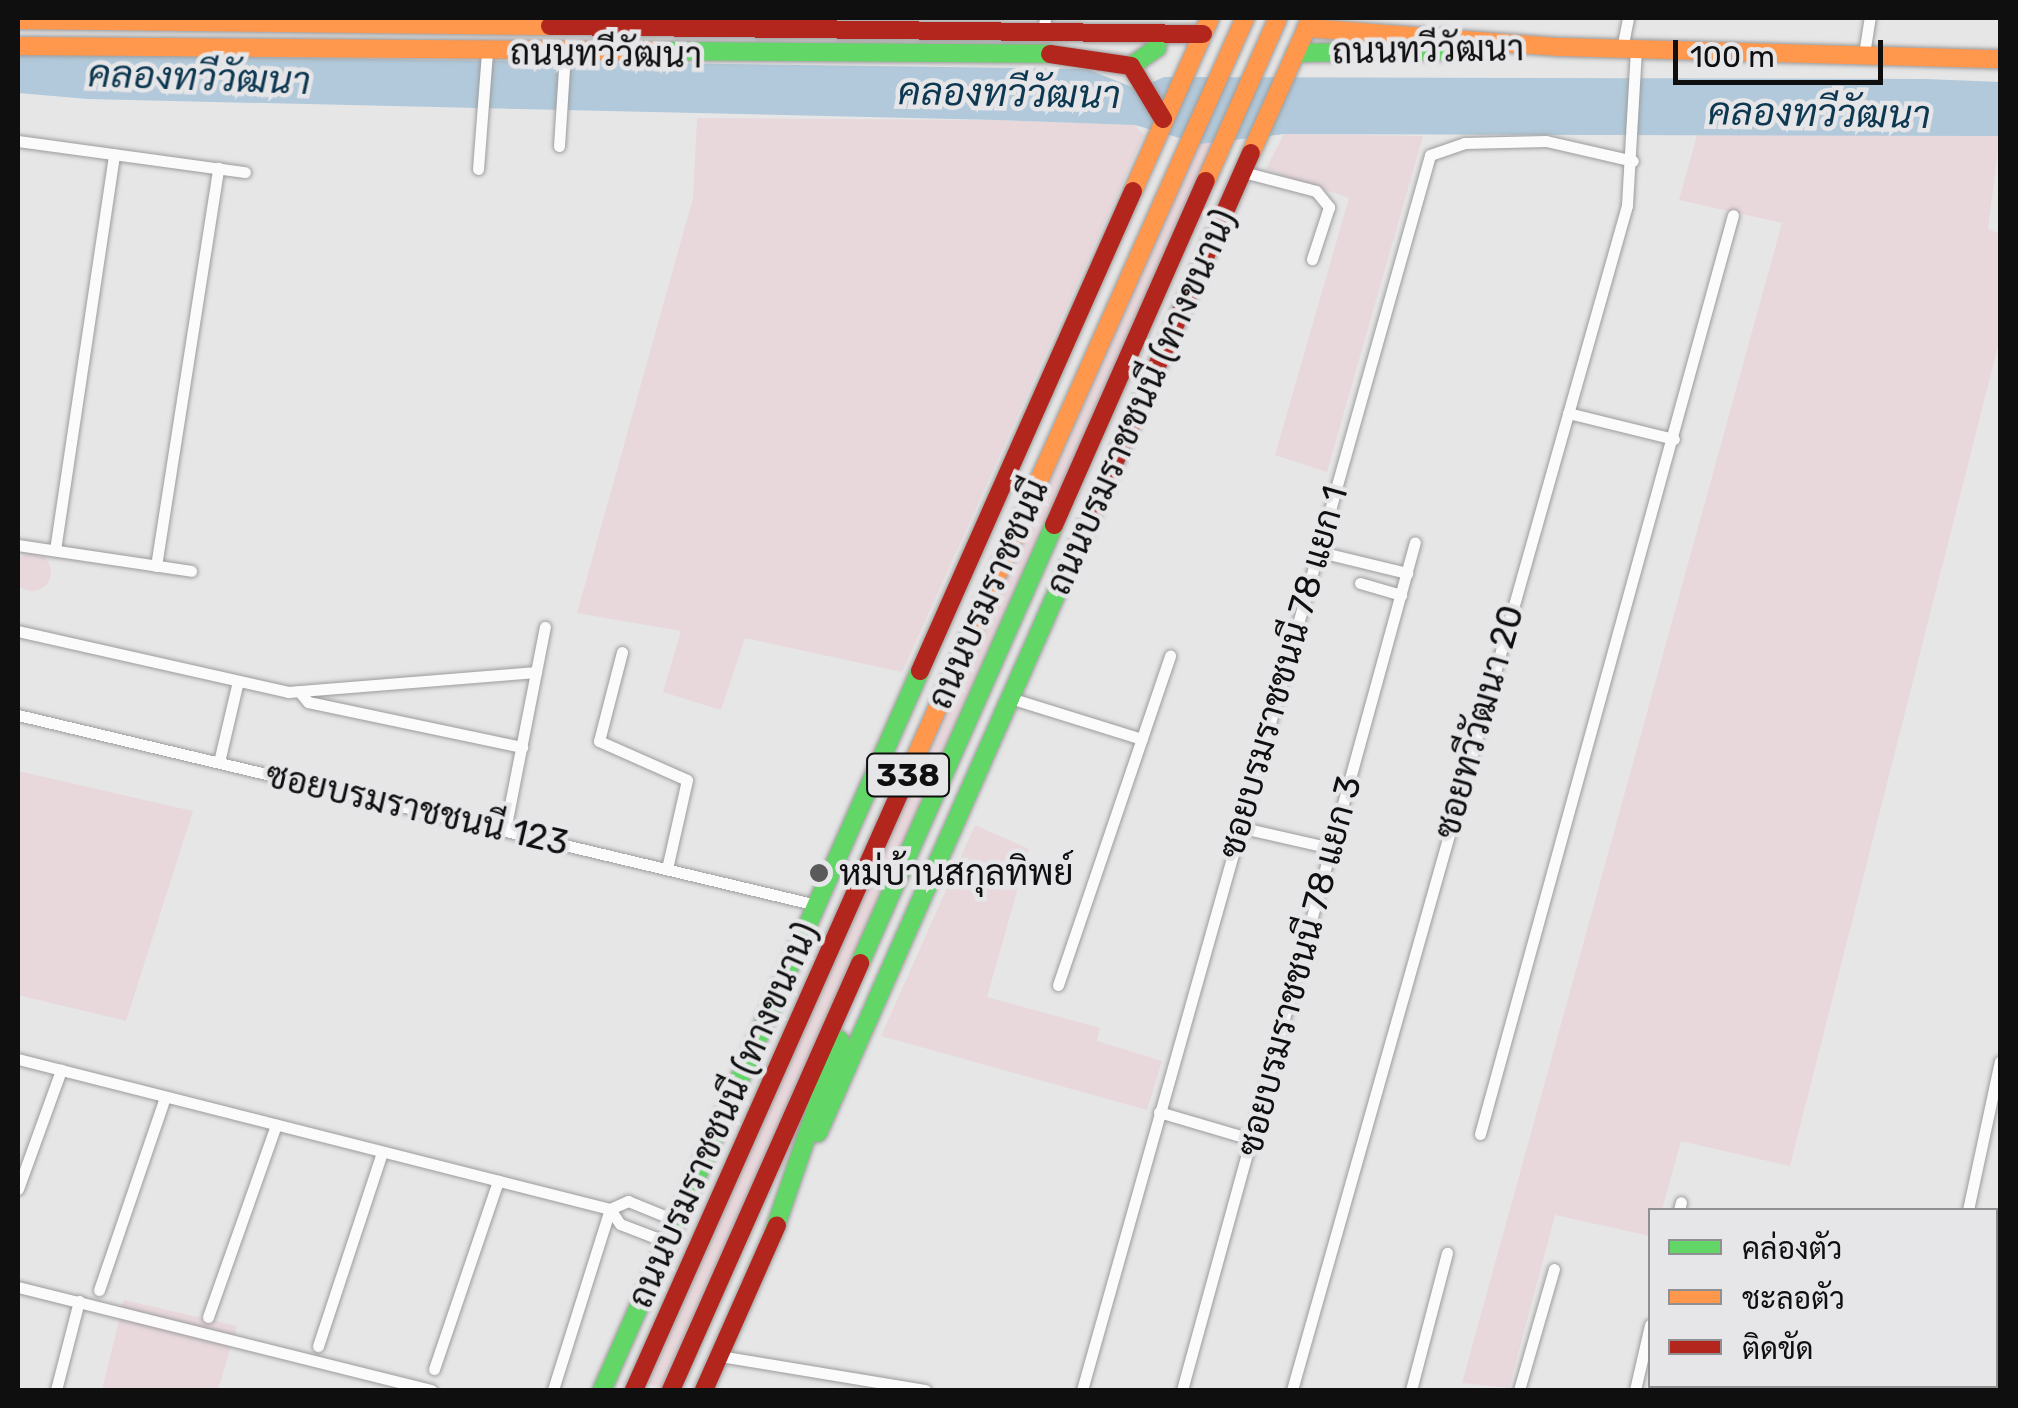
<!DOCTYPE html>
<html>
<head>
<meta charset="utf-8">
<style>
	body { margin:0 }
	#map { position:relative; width:2018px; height:1408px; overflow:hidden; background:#e6e6e7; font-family:Rubik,Sarabun,sans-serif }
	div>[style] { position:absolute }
	.green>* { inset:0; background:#e8d8dc; transform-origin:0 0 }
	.round { border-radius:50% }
	.water>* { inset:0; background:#b1c9da }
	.roads { filter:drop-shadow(0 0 2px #9c9c9d) drop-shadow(0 0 2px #9c9c9d) }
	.street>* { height:11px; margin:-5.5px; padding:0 5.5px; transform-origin:5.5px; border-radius:5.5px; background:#fbfbfb }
	.fast>* { height:18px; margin:-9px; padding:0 9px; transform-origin:9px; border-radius:9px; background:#63d668 }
	.slow>* { height:18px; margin:-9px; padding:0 9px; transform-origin:9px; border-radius:9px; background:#ff974d }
	.jam>* { height:18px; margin:-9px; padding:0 9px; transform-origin:9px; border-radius:9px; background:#b3261e }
	.dots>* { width:28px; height:28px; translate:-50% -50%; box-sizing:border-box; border:5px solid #e6e5e8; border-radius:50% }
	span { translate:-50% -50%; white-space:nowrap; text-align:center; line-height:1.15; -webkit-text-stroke:9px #e6e5e8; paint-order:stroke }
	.shield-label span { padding:2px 8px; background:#e6e5e8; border:2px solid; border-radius:8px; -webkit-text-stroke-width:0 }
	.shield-label { font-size:32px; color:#0f0f10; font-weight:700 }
	.street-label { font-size:35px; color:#0f0f10 }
	.poi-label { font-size:35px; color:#0f0f10 }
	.left { translate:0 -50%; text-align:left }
	.water-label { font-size:38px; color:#0d3851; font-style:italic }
	.frame { position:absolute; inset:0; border:20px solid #0f0f10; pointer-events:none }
	.legend { position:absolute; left:1648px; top:1208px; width:350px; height:180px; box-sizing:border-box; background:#e6e5e8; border:2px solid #908f92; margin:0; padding:12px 18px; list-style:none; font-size:30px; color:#0f0f10 }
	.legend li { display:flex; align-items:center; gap:20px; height:50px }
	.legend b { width:50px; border:2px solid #908f92 }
	.scale { position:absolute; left:1673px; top:40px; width:210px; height:45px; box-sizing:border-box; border:5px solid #0f0f10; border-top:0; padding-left:12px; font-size:30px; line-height:35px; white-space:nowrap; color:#0f0f10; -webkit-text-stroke:8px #e6e5e8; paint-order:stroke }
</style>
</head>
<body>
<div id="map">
	<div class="green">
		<div style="clip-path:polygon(697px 118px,997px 120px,1135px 125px,1144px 135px,902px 672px,745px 638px,721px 710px,663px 692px,681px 631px,577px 613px,693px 198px)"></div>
		<div style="clip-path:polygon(1284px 134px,1423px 136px,1327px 472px,1275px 455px,1349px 198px,1266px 169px)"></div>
		<div style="clip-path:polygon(1697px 135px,2000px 136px,1988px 229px,2000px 234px,2000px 338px,1790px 1166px,1681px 1141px,1662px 1210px,1650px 1210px,1650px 1236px,1555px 1215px,1509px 1388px,1462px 1383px,1782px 223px,1679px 200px)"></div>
		<div style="left:1215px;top:143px;width:1364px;height:15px;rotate:114deg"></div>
		<div class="round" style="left:13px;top:553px;width:38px;height:38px"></div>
		<div style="clip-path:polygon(18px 771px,193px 811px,126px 1021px,18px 995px)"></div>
		<div style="clip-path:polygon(975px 825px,1029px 849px,987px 997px,1100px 1028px,1097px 1041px,1162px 1061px,1147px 1110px,881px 1036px)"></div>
		<div style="clip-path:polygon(124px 1300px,237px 1326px,218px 1390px,102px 1390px)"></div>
	</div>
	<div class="water">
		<div style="clip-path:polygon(18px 54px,1087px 69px,1137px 89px,1164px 77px,1926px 79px,2000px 82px,2000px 136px,1284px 134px,1200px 144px,1135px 125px,997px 120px,88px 99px,18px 93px)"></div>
	</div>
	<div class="roads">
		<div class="street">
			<div style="left:1043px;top:33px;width:15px;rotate:-82deg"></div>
			<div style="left:1622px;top:49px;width:32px;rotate:-79deg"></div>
			<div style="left:1864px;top:54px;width:36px;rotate:-81deg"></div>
			<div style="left:18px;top:141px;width:229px;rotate:7.8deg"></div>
			<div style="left:559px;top:146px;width:92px;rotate:-86.3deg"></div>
			<div style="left:478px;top:169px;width:117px;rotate:-85.6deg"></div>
			<div style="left:1243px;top:172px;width:75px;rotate:14.6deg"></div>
			<div style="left:1316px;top:191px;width:21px;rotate:51deg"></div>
			<div style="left:1329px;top:207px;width:55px;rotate:108.1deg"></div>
			<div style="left:1568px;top:413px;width:109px;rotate:13.8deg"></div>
			<div style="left:18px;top:545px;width:175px;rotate:8.5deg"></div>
			<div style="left:55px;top:550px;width:400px;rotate:-81.5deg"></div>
			<div style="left:1316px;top:551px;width:94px;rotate:13.6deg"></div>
			<div style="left:156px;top:566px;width:403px;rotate:-81.1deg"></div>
			<div style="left:1360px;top:583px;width:43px;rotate:16.3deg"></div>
			<div style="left:18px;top:631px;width:277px;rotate:12.7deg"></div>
			<div style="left:288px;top:692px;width:249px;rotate:-4.6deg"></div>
			<div style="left:622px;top:652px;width:92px;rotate:104.5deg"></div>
			<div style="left:599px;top:741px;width:96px;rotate:23.9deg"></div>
			<div style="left:687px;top:780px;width:91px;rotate:102.7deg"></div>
			<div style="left:299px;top:691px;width:14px;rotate:51deg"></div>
			<div style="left:308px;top:702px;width:219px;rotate:11.9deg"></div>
			<div style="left:1010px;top:698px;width:138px;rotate:17.3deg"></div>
			<div style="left:18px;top:715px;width:821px;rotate:13.38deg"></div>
			<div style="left:219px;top:762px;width:79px;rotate:-76.8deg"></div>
			<div style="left:1239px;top:827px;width:94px;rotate:12.9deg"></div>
			<div style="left:505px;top:830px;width:207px;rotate:-78.9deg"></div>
			<div style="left:1058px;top:985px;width:348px;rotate:-71.2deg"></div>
			<div style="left:18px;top:1059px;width:611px;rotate:14.22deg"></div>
			<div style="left:610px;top:1209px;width:190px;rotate:107.5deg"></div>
			<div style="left:1159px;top:1112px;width:96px;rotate:16.4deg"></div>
			<div style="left:1480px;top:1134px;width:953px;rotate:-74.61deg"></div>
			<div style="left:18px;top:1189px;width:127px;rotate:-70.1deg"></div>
			<div style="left:1679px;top:1210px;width:8px;rotate:-76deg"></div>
			<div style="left:1968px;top:1210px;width:152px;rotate:-77.9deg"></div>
			<div style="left:667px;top:1242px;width:50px;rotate:-159deg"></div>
			<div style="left:620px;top:1224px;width:18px;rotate:-124deg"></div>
			<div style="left:610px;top:1209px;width:20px;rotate:-24deg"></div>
			<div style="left:628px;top:1201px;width:53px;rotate:22.2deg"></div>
			<div style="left:18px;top:1287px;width:426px;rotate:14deg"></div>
			<div style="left:99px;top:1290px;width:204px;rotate:-71.1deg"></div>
			<div style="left:208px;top:1317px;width:204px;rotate:-70.5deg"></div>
			<div style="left:318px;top:1346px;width:204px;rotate:-71.7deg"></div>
			<div style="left:720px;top:1356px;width:208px;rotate:9.4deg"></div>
			<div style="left:434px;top:1369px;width:199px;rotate:-71.2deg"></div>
			<div style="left:56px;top:1390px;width:92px;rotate:-75.5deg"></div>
			<div style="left:1082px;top:1390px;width:1283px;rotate:-74.26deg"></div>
			<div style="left:1430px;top:155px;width:36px;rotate:-19deg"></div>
			<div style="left:1464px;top:143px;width:82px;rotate:-1.4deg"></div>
			<div style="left:1546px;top:141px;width:89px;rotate:12.9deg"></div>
			<div style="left:1182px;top:1390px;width:879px;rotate:-74.64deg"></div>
			<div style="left:1292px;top:1390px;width:1231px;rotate:-74.21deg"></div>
			<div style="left:1627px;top:205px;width:156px;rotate:-86.7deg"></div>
			<div style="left:1411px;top:1390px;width:142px;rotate:-75.3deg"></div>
			<div style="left:1519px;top:1390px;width:126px;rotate:-73.9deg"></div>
			<div style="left:1635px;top:1390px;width:67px;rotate:-77deg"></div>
			<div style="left:1706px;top:1390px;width:4px;rotate:-76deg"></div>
			<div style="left:1929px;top:1390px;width:4px;rotate:-76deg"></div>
			<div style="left:1994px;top:1390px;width:28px;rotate:-77deg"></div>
		</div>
		<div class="fast">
			<div style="left:664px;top:51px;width:386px;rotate:0.4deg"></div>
			<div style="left:1295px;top:53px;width:175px;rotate:-1deg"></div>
			<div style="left:1131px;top:66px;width:32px;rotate:-35deg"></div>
			<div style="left:1157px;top:48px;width:14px;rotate:-86deg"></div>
			<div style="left:860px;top:963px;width:479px;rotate:-66.1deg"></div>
			<div style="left:818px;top:1133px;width:670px;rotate:-66.15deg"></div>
			<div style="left:772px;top:1237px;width:208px;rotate:-71deg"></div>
			<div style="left:602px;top:1390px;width:786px;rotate:-66.14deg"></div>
		</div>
		<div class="slow">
			<div style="left:18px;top:20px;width:532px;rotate:0.65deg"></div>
			<div style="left:1306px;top:28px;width:256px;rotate:4.3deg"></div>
			<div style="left:1561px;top:47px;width:439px;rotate:1.6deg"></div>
			<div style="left:18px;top:46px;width:646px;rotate:0.44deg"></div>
			<div style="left:1251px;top:153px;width:148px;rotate:-66deg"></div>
			<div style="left:1206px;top:181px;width:178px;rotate:-66.2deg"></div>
			<div style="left:1133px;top:191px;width:189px;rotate:-66deg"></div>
			<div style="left:904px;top:783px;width:838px;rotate:-65.97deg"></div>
		</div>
		<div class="jam">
			<div style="left:550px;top:26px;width:653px;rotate:0.7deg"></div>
			<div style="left:1050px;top:54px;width:82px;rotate:8.4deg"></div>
			<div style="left:1131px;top:66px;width:62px;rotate:58.9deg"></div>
			<div style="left:1089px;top:520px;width:401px;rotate:-66.2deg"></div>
			<div style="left:1054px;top:525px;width:376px;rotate:-66.2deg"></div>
			<div style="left:920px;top:671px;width:525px;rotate:-66.07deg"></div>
			<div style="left:634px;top:1390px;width:664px;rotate:-66.02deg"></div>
			<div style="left:671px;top:1390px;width:467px;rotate:-66.1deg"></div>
			<div style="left:704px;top:1390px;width:180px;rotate:-66.1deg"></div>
		</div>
	</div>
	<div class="dots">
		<div style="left:819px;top:873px;background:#5a5a5b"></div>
	</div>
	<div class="shield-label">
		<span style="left:908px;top:775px">338</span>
	</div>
	<div class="street-label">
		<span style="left:1428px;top:50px;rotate:-1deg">ถนนทวีวัฒนา</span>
		<span style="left:606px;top:54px;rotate:1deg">ถนนทวีวัฒนา</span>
		<span style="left:1141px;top:402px;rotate:-66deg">ถนนบรมราชชนนี (ทางขนาน)</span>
		<span style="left:988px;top:594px;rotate:-66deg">ถนนบรมราชชนนี</span>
		<span style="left:1283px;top:672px;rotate:-74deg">ซอยบรมราชชนนี 78 แยก 1</span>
		<span style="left:1479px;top:722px;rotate:-74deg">ซอยทวีวัฒนา 20</span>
		<span style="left:417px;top:809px;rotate:13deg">ซอยบรมราชชนนี 123</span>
		<span style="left:1299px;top:966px;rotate:-75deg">ซอยบรมราชชนนี 78 แยก 3</span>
		<span style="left:723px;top:1115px;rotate:-66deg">ถนนบรมราชชนนี (ทางขนาน)</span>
	</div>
	<div class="poi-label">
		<span class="left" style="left:839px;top:873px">หม่บ้านสกุลทิพย์</span>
	</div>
	<div class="water-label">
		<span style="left:199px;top:78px;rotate:2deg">คลองทวีวัฒนา</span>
		<span style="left:1009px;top:94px;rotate:1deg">คลองทวีวัฒนา</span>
		<span style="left:1819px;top:114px;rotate:1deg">คลองทวีวัฒนา</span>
	</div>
	<div class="frame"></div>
	<ul class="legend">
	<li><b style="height:12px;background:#63d668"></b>คล่องตัว</li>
	<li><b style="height:12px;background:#ff974d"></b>ชะลอตัว</li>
	<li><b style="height:12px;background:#b3261e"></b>ติดขัด</li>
	</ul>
	<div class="scale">100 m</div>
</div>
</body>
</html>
